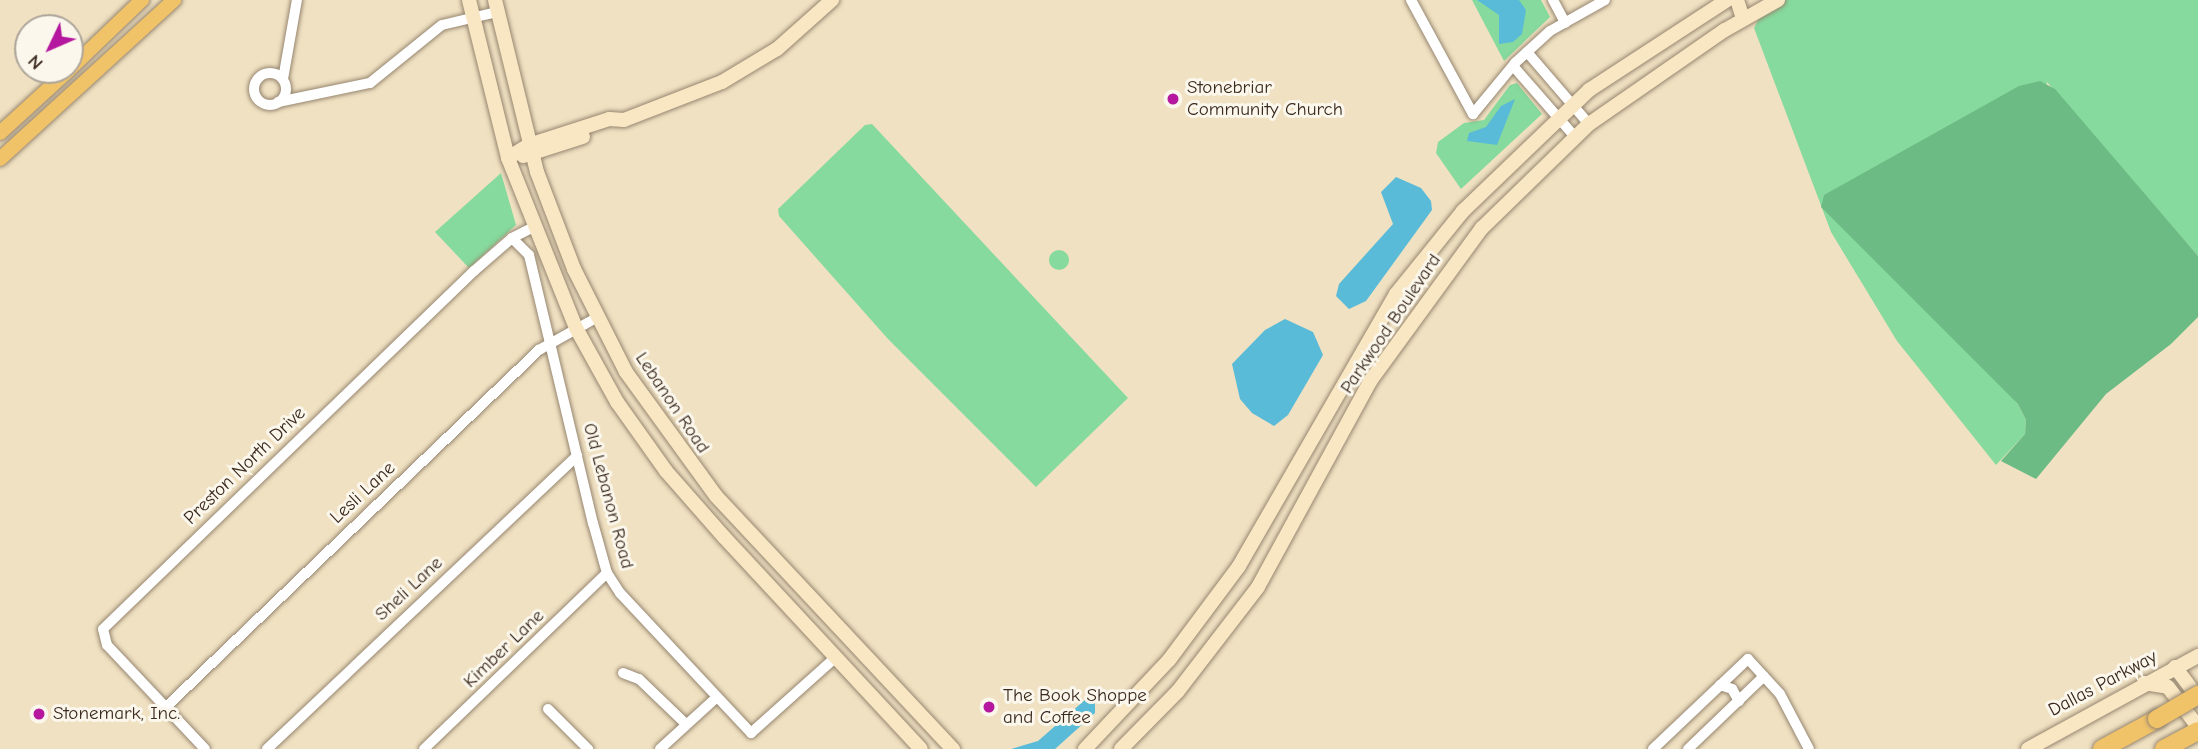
<!DOCTYPE html>
<html>
<head>
<meta charset="utf-8">
<style>
	body { margin:0 }
	#map { position:relative; width:2198px; height:749px; overflow:hidden; background:#f0e1c2; font-family:"Comic Neue",sans-serif }
	div>[style] { position:absolute }
	.green>* { inset:0; background:#86da9d }
	.round { border-radius:50% }
	.forest>* { inset:0; background:#6cba84 }
	.water>* { inset:0; background:#59bbd7 }
	.roads { filter:drop-shadow(0 0 2px #968670) drop-shadow(0 0 2px #968670) }
	.street>* { height:10px; margin:-5px; padding:0 5px; transform-origin:5px; border-radius:5px; background:#fff }
	.street>.ring { margin:-5px; padding:0; box-sizing:content-box; background:none; border:10px solid #fff; border-radius:50% }
	.secondary>* { height:14px; margin:-7px; padding:0 7px; transform-origin:7px; border-radius:7px; background:#f9e7c3 }
	.primary>* { height:14px; margin:-7px; padding:0 7px; transform-origin:7px; border-radius:7px; background:#f1c369 }
	.highway>* { height:18px; margin:-9px; padding:0 9px; transform-origin:9px; border-radius:9px; background:#f1c369 }
	.bridges { filter:drop-shadow(0 0 2px #968670) drop-shadow(0 0 2px #968670) }
	.highway-bridge>* { height:18px; margin:-9px; padding:0 9px; transform-origin:9px; border-radius:9px; background:#f1c369 }
	.dots>* { width:19px; height:19px; translate:-50% -50%; box-sizing:border-box; border:4px solid #fbf7ec; border-radius:50% }
	span { translate:-50% -50%; white-space:nowrap; text-align:center; line-height:1.15; -webkit-text-stroke:6px #fbf7ec; paint-order:stroke }
	.poi-label { font-size:19px; color:#3b2a1e }
	.left { translate:0 -50%; text-align:left }
	.street-label { font-size:19px; color:#3b2a1e }
	.north { position:absolute; left:14px; top:14px; width:70px; height:70px; box-sizing:border-box; background:#fbf7ec; border:2px solid #aea59a; border-radius:50%; rotate:226deg; font-size:19px; font-weight:700; line-height:28px; text-align:center; color:#3b2a1e }
	.north::after { content:''; display:block; margin:auto; width:24px; height:32px; background:#b5179e; clip-path:polygon(50% 0,100% 100%,50% 72%,0 100%) }
</style>
</head>
<body>
<div id="map">
	<div class="green">
		<div style="clip-path:polygon(1472px 0,1497px 0,1503px 10px,1514px 0,1541px 0,1550px 17px,1504px 61px)"></div>
		<div style="clip-path:polygon(1786px 0,2198px 0,2198px 256px,2047px 82px,1997px 379px,2018px 404px,2026px 420px,2025px 434px,1996px 465px,1897px 341px,1831px 232px,1754px 28px,1761px 14px)"></div>
		<div style="clip-path:polygon(1517px 83px,1542px 114px,1461px 189px,1436px 153px,1438px 142px,1464px 123px,1484px 120px,1510px 85px)"></div>
		<div style="clip-path:polygon(872px 124px,1128px 398px,1036px 487px,888px 339px,779px 216px,778px 209px,865px 125px)"></div>
		<div style="clip-path:polygon(501px 173px,516px 225px,469px 268px,435px 232px)"></div>
		<div class="round" style="left:1049px;top:250px;width:20px;height:20px"></div>
	</div>
	<div class="forest">
		<div style="clip-path:polygon(2040px 81px,2055px 89px,2198px 256px,2198px 317px,2171px 344px,2106px 394px,2036px 479px,2001px 461px,2025px 434px,2026px 420px,2018px 404px,1821px 207px,1824px 195px,2019px 86px)"></div>
	</div>
	<div class="water">
		<div style="clip-path:polygon(1477px 0,1519px 0,1526px 10px,1522px 34px,1513px 42px,1499px 44px,1499px 15px)"></div>
		<div style="clip-path:polygon(1515px 99px,1497px 145px,1467px 141px,1469px 133px,1486px 127px,1501px 106px)"></div>
		<div style="clip-path:polygon(1396px 177px,1421px 188px,1431px 201px,1432px 210px,1366px 301px,1349px 309px,1336px 296px,1339px 284px,1393px 224px,1381px 192px)"></div>
		<div style="clip-path:polygon(1285px 319px,1313px 332px,1323px 355px,1288px 415px,1274px 426px,1252px 413px,1240px 399px,1232px 364px,1265px 330px)"></div>
		<div style="clip-path:polygon(1086px 699px,1095px 701px,1095px 713px,1055px 749px,1011px 749px,1038px 741px)"></div>
	</div>
	<div class="roads">
		<div class="street">
			<div style="left:1411px;top:0;width:130px;rotate:61.5deg"></div>
			<div style="left:1473px;top:114px;width:66px;rotate:-50.5deg"></div>
			<div style="left:1515px;top:63px;width:47px;rotate:-42.4deg"></div>
			<div style="left:1550px;top:31px;width:63px;rotate:-29.4deg"></div>
			<div style="left:1553px;top:0;width:26px;rotate:62deg"></div>
			<div style="left:1527px;top:52px;width:95px;rotate:49.3deg"></div>
			<div style="left:1514px;top:67px;width:93px;rotate:48.9deg"></div>
			<div class="ring" style="left:254px;top:73px;width:22px;height:22px"></div>
			<div style="left:283px;top:79px;width:80px;rotate:-80deg"></div>
			<div style="left:278px;top:102px;width:94px;rotate:-11.7deg"></div>
			<div style="left:370px;top:83px;width:92px;rotate:-38.9deg"></div>
			<div style="left:442px;top:25px;width:57px;rotate:-13.3deg"></div>
			<div style="left:512px;top:238px;width:24px;rotate:45deg"></div>
			<div style="left:529px;top:255px;width:276px;rotate:76.6deg"></div>
			<div style="left:593px;top:523px;width:52px;rotate:74.4deg"></div>
			<div style="left:607px;top:573px;width:24px;rotate:57deg"></div>
			<div style="left:620px;top:593px;width:192px;rotate:46.9deg"></div>
			<div style="left:751px;top:733px;width:114px;rotate:-41.8deg"></div>
			<div style="left:623px;top:673px;width:17px;rotate:21deg"></div>
			<div style="left:639px;top:679px;width:65px;rotate:43.8deg"></div>
			<div style="left:1720px;top:685px;width:13px;rotate:18deg"></div>
			<div style="left:1732px;top:689px;width:14px;rotate:60deg"></div>
			<div style="left:165px;top:708px;width:518px;rotate:-43.75deg"></div>
			<div style="left:539px;top:350px;width:65px;rotate:-29.3deg"></div>
			<div style="left:548px;top:709px;width:57px;rotate:45deg"></div>
			<div style="left:205px;top:749px;width:143px;rotate:-133.3deg"></div>
			<div style="left:107px;top:645px;width:16px;rotate:-104deg"></div>
			<div style="left:103px;top:629px;width:516px;rotate:-43.98deg"></div>
			<div style="left:474px;top:271px;width:50px;rotate:-41deg"></div>
			<div style="left:512px;top:238px;width:25px;rotate:-27deg"></div>
			<div style="left:267px;top:749px;width:427px;rotate:-43.4deg"></div>
			<div style="left:424px;top:749px;width:254px;rotate:-43.9deg"></div>
			<div style="left:660px;top:749px;width:77px;rotate:-42.4deg"></div>
			<div style="left:1653px;top:749px;width:131px;rotate:-43.5deg"></div>
			<div style="left:1748px;top:659px;width:47px;rotate:47.6deg"></div>
			<div style="left:1780px;top:694px;width:62px;rotate:62.2deg"></div>
			<div style="left:1688px;top:749px;width:105px;rotate:-43.8deg"></div>
		</div>
		<div class="secondary">
			<div style="left:469px;top:0;width:163px;rotate:76.1deg"></div>
			<div style="left:508px;top:158px;width:183px;rotate:68.2deg"></div>
			<div style="left:576px;top:328px;width:85px;rotate:61deg"></div>
			<div style="left:617px;top:402px;width:85px;rotate:54.6deg"></div>
			<div style="left:666px;top:471px;width:88px;rotate:48.7deg"></div>
			<div style="left:724px;top:537px;width:289px;rotate:47.1deg"></div>
			<div style="left:495px;top:0;width:177px;rotate:76.3deg"></div>
			<div style="left:537px;top:172px;width:104px;rotate:69.1deg"></div>
			<div style="left:574px;top:269px;width:115px;rotate:63.2deg"></div>
			<div style="left:626px;top:372px;width:153px;rotate:54deg"></div>
			<div style="left:716px;top:496px;width:347px;rotate:46.9deg"></div>
			<div style="left:1737px;top:0;width:20px;rotate:72deg"></div>
			<div style="left:523px;top:156px;width:63px;rotate:-17.6deg"></div>
			<div style="left:508px;top:158px;width:25px;rotate:-32deg"></div>
			<div style="left:529px;top:145px;width:84px;rotate:-18deg"></div>
			<div style="left:609px;top:119px;width:15px;rotate:4deg"></div>
			<div style="left:624px;top:120px;width:105px;rotate:-21.2deg"></div>
			<div style="left:722px;top:82px;width:64px;rotate:-31deg"></div>
			<div style="left:777px;top:49px;width:74px;rotate:-41.7deg"></div>
			<div style="left:2175px;top:667px;width:39px;rotate:53deg"></div>
			<div style="left:2144px;top:683px;width:24px;rotate:9deg"></div>
			<div style="left:2168px;top:687px;width:50px;rotate:53.1deg"></div>
			<div style="left:1085px;top:749px;width:122px;rotate:-46.7deg"></div>
			<div style="left:1169px;top:660px;width:117px;rotate:-53.3deg"></div>
			<div style="left:1239px;top:566px;width:314px;rotate:-60deg"></div>
			<div style="left:1396px;top:294px;width:107px;rotate:-51.1deg"></div>
			<div style="left:1463px;top:211px;width:175px;rotate:-43.8deg"></div>
			<div style="left:1589px;top:90px;width:165px;rotate:-33.1deg"></div>
			<div style="left:1121px;top:749px;width:81px;rotate:-45.5deg"></div>
			<div style="left:1178px;top:691px;width:131px;rotate:-52.4deg"></div>
			<div style="left:1258px;top:587px;width:236px;rotate:-61.4deg"></div>
			<div style="left:1371px;top:380px;width:188px;rotate:-53.9deg"></div>
			<div style="left:1482px;top:228px;width:149px;rotate:-44.2deg"></div>
			<div style="left:1589px;top:124px;width:165px;rotate:-34.7deg"></div>
			<div style="left:1725px;top:30px;width:61px;rotate:-29.5deg"></div>
			<div style="left:2028px;top:749px;width:194px;rotate:-28.7deg"></div>
		</div>
		<div class="primary">
			<div style="left:70px;top:69px;width:100px;rotate:-43.8deg"></div>
			<div style="left:0;top:133px;width:93px;rotate:-42.4deg"></div>
			<div style="left:0;top:159px;width:236px;rotate:-42.4deg"></div>
		</div>
		<div class="highway">
			<div style="left:2102px;top:749px;width:63px;rotate:-28.6deg"></div>
			<div style="left:2164px;top:749px;width:38px;rotate:-28deg"></div>
		</div>
	</div>
	<div class="bridges">
		<div class="highway-bridge">
			<div style="left:2157px;top:719px;width:48px;rotate:-30.3deg"></div>
		</div>
	</div>
	<div class="dots">
		<div style="left:1173px;top:99px;background:#b5179e"></div>
		<div style="left:989px;top:707px;background:#b5179e"></div>
		<div style="left:39px;top:714px;background:#b5179e"></div>
	</div>
	<div class="poi-label">
		<span class="left" style="left:1187px;top:99px">Stonebriar<br>Community Church</span>
		<span class="left" style="left:1003px;top:707px">The Book Shoppe<br>and Coffee</span>
		<span class="left" style="left:53px;top:714px">Stonemark, Inc.</span>
	</div>
	<div class="street-label">
		<span style="left:1391px;top:324px;rotate:-56deg">Parkwood Boulevard</span>
		<span style="left:672px;top:403px;rotate:56deg">Lebanon Road</span>
		<span style="left:245px;top:466px;rotate:-44deg">Preston North Drive</span>
		<span style="left:363px;top:493px;rotate:-43deg">Lesli Lane</span>
		<span style="left:608px;top:496px;rotate:75deg">Old Lebanon Road</span>
		<span style="left:409px;top:589px;rotate:-43deg">Sheli Lane</span>
		<span style="left:504px;top:649px;rotate:-44deg">Kimber Lane</span>
		<span style="left:2103px;top:684px;rotate:-28deg">Dallas Parkway</span>
	</div>
	<div class="north">N</div>
</div>
</body>
</html>
